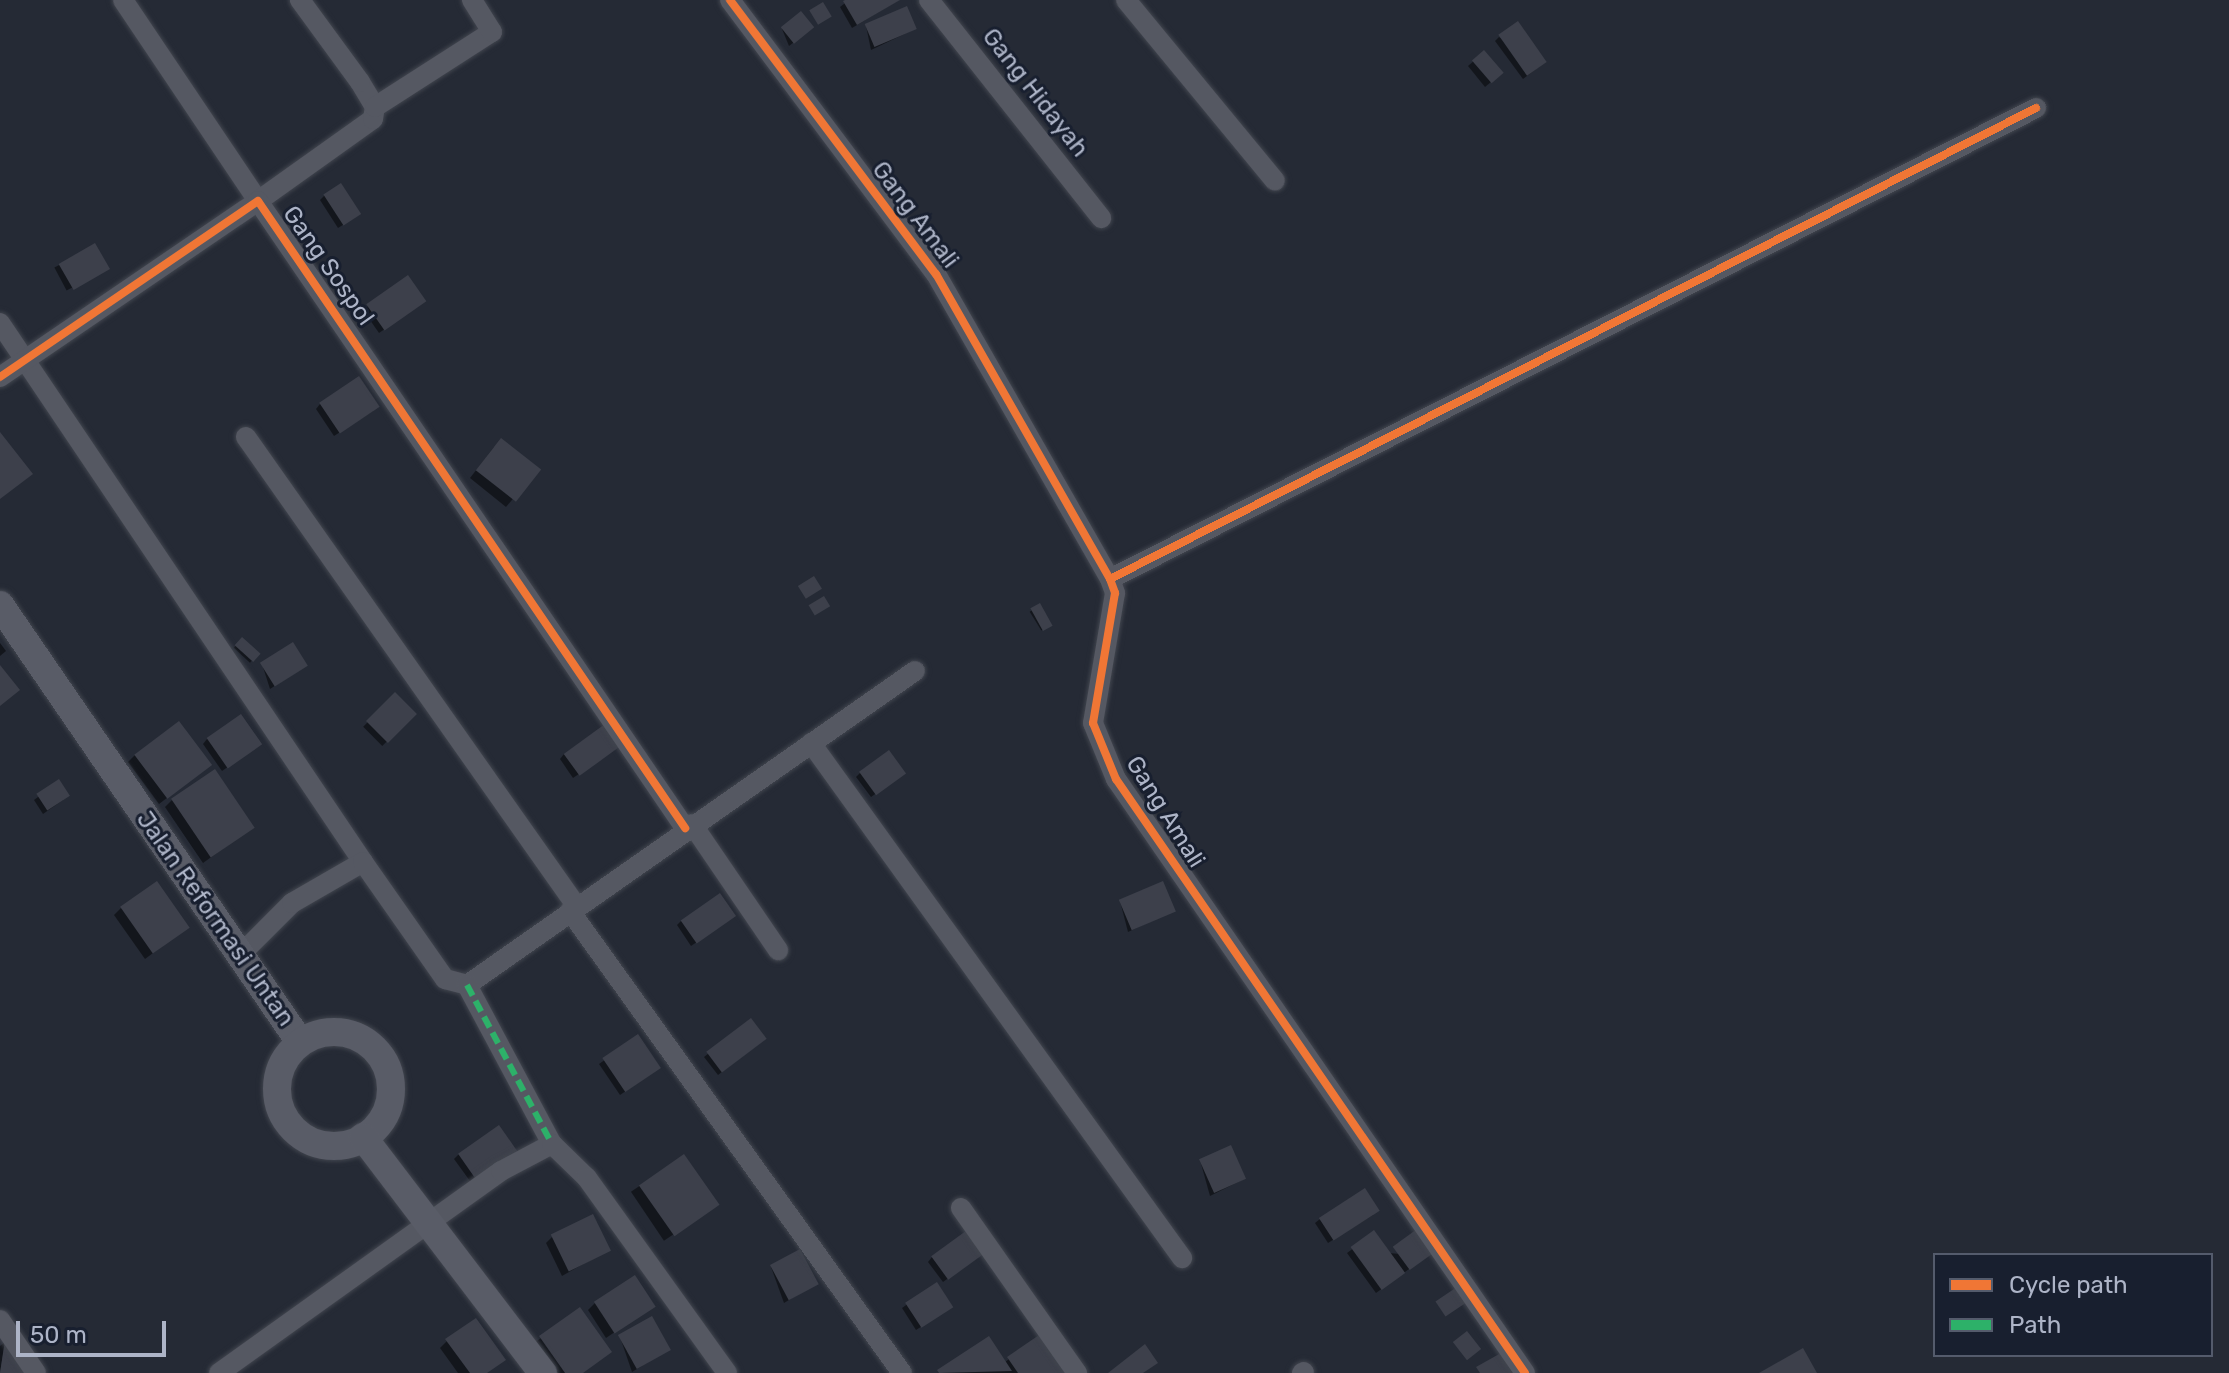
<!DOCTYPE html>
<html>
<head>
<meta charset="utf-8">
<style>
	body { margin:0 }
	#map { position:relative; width:2229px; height:1373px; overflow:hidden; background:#252a35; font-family:Rubik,sans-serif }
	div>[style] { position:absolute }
	.shadow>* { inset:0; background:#0007; transform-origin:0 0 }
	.building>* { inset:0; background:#3d404b; transform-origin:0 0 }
	.roads { filter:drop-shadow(0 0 2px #41454e) drop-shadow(0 0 2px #41454e) }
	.street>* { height:20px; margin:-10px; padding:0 10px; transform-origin:10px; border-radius:10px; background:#555862 }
	.secondary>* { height:28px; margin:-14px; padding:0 14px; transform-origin:14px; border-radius:14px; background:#595c67 }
	.secondary>.ring { margin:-14px; padding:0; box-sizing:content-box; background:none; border:28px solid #595c67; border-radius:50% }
	.quiet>* { height:6px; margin-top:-3px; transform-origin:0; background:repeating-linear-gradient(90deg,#2db169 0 12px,transparent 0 18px) }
	.cycleway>* { height:8px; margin:-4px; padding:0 4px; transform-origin:4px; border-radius:4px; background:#f07635 }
	span { translate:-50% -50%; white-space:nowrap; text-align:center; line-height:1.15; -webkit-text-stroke:6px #181f2f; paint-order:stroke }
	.street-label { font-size:24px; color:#adb4c7 }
	.legend { position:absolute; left:1933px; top:1253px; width:280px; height:104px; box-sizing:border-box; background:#181f2f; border:2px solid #545b6c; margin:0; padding:10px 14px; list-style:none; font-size:24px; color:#adb4c7 }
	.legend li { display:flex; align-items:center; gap:16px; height:40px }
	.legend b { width:40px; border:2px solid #545b6c }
	.scale { position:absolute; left:16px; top:1321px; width:150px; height:36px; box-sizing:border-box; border:4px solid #adb4c7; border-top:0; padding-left:10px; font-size:24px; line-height:28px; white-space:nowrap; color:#adb4c7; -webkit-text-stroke:6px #181f2f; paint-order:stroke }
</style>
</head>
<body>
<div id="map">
	<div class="shadow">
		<div style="clip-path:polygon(899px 0,852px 28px,840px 7px,849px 0)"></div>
		<div style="clip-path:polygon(866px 26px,915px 29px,871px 50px)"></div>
		<div style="clip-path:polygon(782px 29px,807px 32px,789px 46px)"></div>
		<div style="clip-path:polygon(1499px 37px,1540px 66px,1523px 79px,1495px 41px)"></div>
		<div style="clip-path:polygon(1484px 52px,1497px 77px,1485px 87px,1468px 66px)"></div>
		<div style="clip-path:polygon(325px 195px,354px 218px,338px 228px,320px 200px)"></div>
		<div style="left:95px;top:246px;width:26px;height:46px;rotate:62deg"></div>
		<div style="clip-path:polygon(407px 277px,420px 305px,379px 333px,363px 310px)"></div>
		<div style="clip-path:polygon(320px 404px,373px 411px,334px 436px,316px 409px)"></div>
		<div style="clip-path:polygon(494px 447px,538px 469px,506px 507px,470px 478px)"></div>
		<div style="left:1039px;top:606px;width:22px;height:11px;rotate:58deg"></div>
		<div style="left:242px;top:639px;width:22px;height:12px;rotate:43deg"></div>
		<div style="clip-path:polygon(0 643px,6px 651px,0 656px)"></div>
		<div style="clip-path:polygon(262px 664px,306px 666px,270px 689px)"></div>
		<div style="left:395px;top:695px;width:27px;height:45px;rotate:45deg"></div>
		<div style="clip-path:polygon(207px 739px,255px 748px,222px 771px,203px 744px)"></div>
		<div style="clip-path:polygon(614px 750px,573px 778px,560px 759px,564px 754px)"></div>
		<div style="clip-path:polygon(135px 755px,210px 765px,159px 804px,128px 762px)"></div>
		<div style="clip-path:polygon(860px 773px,899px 777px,871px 797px,856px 777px)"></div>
		<div style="clip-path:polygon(58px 782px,63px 800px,43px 814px,34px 800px)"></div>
		<div style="clip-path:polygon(172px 800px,252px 828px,203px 863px,165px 807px)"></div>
		<div style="clip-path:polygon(1120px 901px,1173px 911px,1128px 932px)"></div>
		<div style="clip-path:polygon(121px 908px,187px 928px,145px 959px,114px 915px)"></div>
		<div style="clip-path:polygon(729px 920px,691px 946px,677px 925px,681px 921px)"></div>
		<div style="clip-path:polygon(637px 1037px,654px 1072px,620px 1095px,599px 1064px)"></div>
		<div style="clip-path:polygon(760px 1043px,718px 1075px,704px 1057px,709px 1053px)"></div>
		<div style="clip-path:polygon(515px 1150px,470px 1181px,454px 1159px,459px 1154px)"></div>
		<div style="left:684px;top:1156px;width:59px;height:64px;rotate:56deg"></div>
		<div style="clip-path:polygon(1200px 1160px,1244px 1179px,1210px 1196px)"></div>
		<div style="clip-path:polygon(1373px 1215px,1328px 1243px,1315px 1223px,1320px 1219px)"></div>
		<div style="clip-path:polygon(1374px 1233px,1388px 1253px,1427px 1256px,1376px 1293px,1347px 1253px)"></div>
		<div style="clip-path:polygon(553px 1236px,608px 1250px,562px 1276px,546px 1243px)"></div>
		<div style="clip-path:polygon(980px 1255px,943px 1282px,928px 1262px,932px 1257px)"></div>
		<div style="clip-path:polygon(771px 1267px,817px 1283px,784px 1303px)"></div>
		<div style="clip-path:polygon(936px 1284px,946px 1311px,916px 1330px,902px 1308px)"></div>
		<div style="clip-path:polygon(595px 1303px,653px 1306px,606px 1338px,588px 1310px)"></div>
		<div style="clip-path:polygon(579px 1309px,583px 1373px,554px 1373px,533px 1344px)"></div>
		<div style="clip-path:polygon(620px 1337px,668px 1350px,632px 1372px)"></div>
		<div style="clip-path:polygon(447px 1341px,487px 1373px,458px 1373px,440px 1348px)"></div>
		<div style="clip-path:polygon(5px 1342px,0 1373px,0 1346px)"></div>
		<div style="clip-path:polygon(1009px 1359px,1067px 1373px,937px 1373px,1004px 1363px)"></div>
	</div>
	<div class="building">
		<div style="clip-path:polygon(900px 0,857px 25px,843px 1px,845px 0)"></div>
		<div style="left:823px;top:2px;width:17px;height:16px;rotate:59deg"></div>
		<div style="left:907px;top:6px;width:25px;height:46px;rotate:67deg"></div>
		<div style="left:801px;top:11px;width:21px;height:26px;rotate:51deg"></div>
		<div style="left:1518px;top:21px;width:50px;height:24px;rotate:55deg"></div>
		<div style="left:1484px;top:50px;width:30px;height:16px;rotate:49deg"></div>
		<div style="left:341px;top:183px;width:37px;height:21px;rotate:57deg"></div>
		<div style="left:95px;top:243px;width:30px;height:42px;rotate:60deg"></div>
		<div style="left:408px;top:275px;width:32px;height:51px;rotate:55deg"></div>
		<div style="left:359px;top:376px;width:37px;height:48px;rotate:56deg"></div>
		<div style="clip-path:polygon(0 432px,33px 474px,0 499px)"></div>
		<div style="left:501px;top:438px;width:51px;height:41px;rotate:38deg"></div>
		<div style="left:814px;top:576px;width:15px;height:19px;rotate:58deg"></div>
		<div style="left:824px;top:596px;width:12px;height:18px;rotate:59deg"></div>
		<div style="left:1040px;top:603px;width:26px;height:11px;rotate:61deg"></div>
		<div style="left:242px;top:637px;width:25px;height:11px;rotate:42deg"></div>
		<div style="left:293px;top:642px;width:28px;height:39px;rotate:58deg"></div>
		<div style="clip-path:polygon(0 665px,20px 690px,0 706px)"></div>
		<div style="left:395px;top:692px;width:31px;height:41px;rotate:45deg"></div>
		<div style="left:241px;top:714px;width:37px;height:42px;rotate:55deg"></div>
		<div style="left:179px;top:721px;width:55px;height:56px;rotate:53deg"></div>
		<div style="left:605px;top:724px;width:27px;height:51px;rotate:54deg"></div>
		<div style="left:889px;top:750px;width:29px;height:37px;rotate:54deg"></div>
		<div style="left:215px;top:769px;width:71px;height:53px;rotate:56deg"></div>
		<div style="left:59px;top:779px;width:20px;height:27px;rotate:57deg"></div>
		<div style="left:157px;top:881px;width:57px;height:45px;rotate:55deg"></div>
		<div style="left:1163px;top:881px;width:33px;height:48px;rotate:67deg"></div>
		<div style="left:720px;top:893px;width:28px;height:48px;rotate:55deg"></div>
		<div style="left:751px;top:1018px;width:26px;height:56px;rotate:53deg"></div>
		<div style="left:638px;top:1034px;width:41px;height:43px;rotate:56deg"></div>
		<div style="left:499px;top:1125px;width:32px;height:50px;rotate:55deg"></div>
		<div style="left:1231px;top:1145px;width:37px;height:35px;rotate:66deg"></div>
		<div style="left:684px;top:1154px;width:62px;height:55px;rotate:55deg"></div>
		<div style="left:1365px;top:1188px;width:27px;height:55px;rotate:57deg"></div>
		<div style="left:593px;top:1214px;width:41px;height:47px;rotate:64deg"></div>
		<div style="left:970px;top:1228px;width:29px;height:48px;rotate:54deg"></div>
		<div style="left:1417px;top:1229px;width:29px;height:30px;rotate:54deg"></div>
		<div style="left:1374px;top:1230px;width:53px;height:29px;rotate:54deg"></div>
		<div style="left:800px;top:1249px;width:40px;height:34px;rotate:62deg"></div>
		<div style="left:635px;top:1275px;width:38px;height:49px;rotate:57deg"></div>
		<div style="left:937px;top:1282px;width:30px;height:38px;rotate:57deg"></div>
		<div style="left:1457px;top:1287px;width:18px;height:26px;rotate:56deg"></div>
		<div style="clip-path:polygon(580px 1307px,612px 1352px,583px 1373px,565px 1373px,539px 1336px)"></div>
		<div style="left:652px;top:1316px;width:39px;height:39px;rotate:61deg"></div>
		<div style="clip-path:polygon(476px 1318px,506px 1360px,487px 1373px,470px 1373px,445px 1339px)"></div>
		<div style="clip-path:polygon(1045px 1331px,1068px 1373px,1018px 1373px,1007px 1357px)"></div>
		<div style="left:1467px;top:1331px;width:23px;height:18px;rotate:52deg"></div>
		<div style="clip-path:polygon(989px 1336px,1012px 1371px,939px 1373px,937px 1370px)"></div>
		<div style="clip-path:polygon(5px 1340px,29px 1373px,0 1373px)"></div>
		<div style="clip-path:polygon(1145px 1344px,1158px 1363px,1143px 1373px,1108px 1373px)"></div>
		<div style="clip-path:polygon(1803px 1348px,1817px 1373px,1759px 1373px)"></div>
		<div style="clip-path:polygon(1501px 1353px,1512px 1373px,1480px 1373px,1476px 1367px)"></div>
	</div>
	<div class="roads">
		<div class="street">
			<div style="left:123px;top:0;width:242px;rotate:56.1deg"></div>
			<div style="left:258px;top:201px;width:141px;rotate:-35.5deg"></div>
			<div style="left:373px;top:119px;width:12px;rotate:-81deg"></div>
			<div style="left:375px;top:107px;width:29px;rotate:-121deg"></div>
			<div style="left:360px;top:82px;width:102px;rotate:-126.2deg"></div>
			<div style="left:730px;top:0;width:343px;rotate:53.1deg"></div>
			<div style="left:936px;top:274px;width:351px;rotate:60.3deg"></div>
			<div style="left:1110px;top:579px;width:15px;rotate:70deg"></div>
			<div style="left:1115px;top:593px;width:132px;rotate:99.6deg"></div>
			<div style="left:1093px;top:723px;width:61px;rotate:67.7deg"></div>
			<div style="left:1116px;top:779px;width:721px;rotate:55.45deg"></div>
			<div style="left:929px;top:0;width:278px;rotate:51.7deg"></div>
			<div style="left:1126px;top:0;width:234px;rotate:50.5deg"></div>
			<div style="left:375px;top:107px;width:139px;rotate:-32.7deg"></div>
			<div style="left:492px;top:32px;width:38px;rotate:-122deg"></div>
			<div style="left:0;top:323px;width:650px;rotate:56.04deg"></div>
			<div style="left:0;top:377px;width:312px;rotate:-34.3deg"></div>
			<div style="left:258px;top:201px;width:759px;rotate:55.74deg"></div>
			<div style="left:246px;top:437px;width:575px;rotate:54.84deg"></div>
			<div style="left:1110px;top:579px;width:1039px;rotate:-26.96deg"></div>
			<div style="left:811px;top:743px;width:635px;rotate:54.23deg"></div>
			<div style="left:692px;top:824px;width:153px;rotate:55.7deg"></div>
			<div style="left:570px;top:911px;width:569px;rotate:54.3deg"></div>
			<div style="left:240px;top:955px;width:74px;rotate:-45deg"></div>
			<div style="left:292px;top:903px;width:82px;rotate:-30deg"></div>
			<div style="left:363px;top:862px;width:143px;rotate:55deg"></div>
			<div style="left:445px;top:979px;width:23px;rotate:15deg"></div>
			<div style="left:467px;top:985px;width:547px;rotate:-35.03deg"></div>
			<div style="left:467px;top:985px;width:180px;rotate:61.9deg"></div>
			<div style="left:961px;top:1208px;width:202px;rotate:54.9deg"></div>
			<div style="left:0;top:1320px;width:64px;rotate:55.8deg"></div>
			<div style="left:219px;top:1373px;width:347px;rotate:-35.6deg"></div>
			<div style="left:501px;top:1171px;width:58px;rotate:-27.9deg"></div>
			<div style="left:552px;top:1144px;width:49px;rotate:44.2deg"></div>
			<div style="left:587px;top:1178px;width:240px;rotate:54.3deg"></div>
			<div style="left:1302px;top:1373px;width:2px;rotate:-27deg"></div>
		</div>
		<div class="secondary">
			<div style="left:0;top:605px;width:530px;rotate:55.53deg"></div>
			<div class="ring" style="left:277px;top:1032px;width:86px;height:86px"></div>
			<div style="left:363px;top:1137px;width:297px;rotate:52.7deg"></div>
		</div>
	</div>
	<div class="quiet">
		<div style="left:467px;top:985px;width:180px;rotate:61.9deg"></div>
	</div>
	<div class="cycleway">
		<div style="left:730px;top:0;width:343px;rotate:53.1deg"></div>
		<div style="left:936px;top:274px;width:351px;rotate:60.3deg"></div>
		<div style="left:1110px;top:579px;width:15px;rotate:70deg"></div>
		<div style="left:1115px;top:593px;width:132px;rotate:99.6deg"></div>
		<div style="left:1093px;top:723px;width:61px;rotate:67.7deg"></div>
		<div style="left:1116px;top:779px;width:721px;rotate:55.45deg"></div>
		<div style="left:0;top:377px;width:312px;rotate:-34.3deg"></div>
		<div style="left:258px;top:201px;width:759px;rotate:55.74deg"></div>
		<div style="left:1110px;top:579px;width:1039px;rotate:-26.96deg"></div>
	</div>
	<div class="street-label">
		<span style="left:1035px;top:93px;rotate:52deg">Gang Hidayah</span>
		<span style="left:915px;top:215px;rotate:53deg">Gang Amali</span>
		<span style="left:328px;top:266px;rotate:55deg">Gang Sospol</span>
		<span style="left:1165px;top:812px;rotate:58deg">Gang Amali</span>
		<span style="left:215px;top:919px;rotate:55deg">Jalan Reformasi Untan</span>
	</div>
	<ul class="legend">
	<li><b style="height:10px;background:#f07635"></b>Cycle path</li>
	<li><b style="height:10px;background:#2db169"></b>Path</li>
	</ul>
	<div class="scale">50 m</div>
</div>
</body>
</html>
